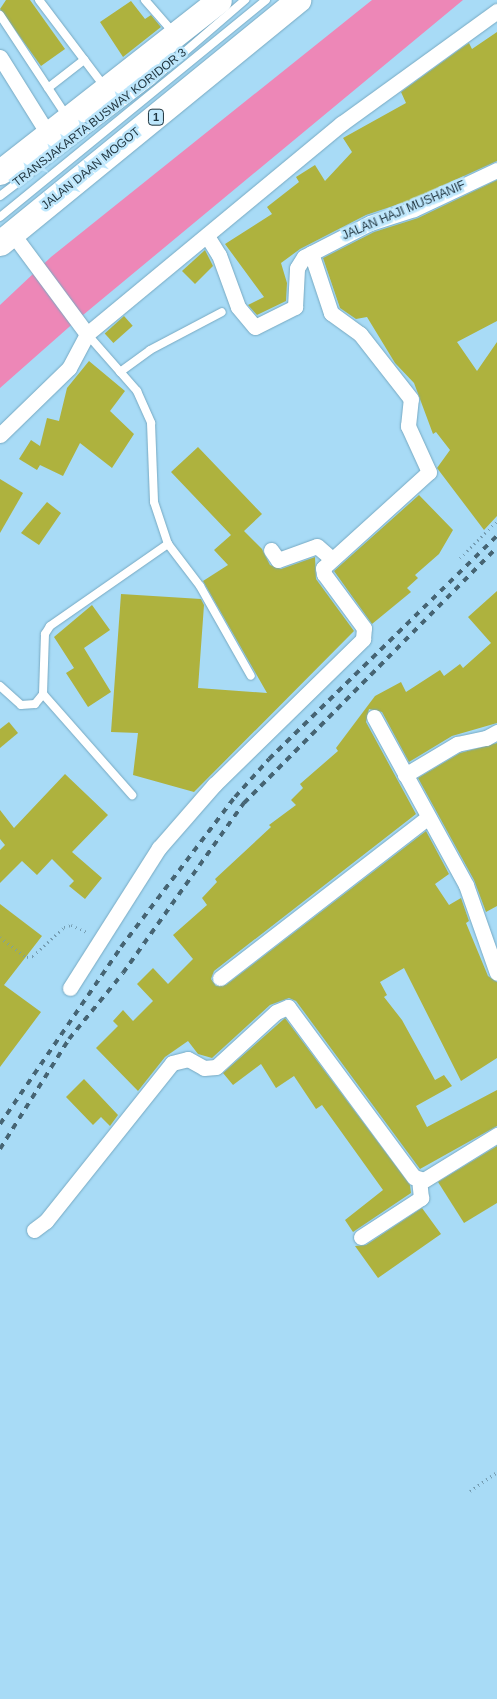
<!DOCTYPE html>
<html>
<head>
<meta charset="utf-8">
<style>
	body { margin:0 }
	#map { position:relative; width:497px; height:1699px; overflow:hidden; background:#a8dbf6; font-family:Helvetica,sans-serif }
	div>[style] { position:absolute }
	.water>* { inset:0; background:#ed87b7 }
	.building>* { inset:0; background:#aeb23e; transform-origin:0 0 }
	.path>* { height:3px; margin-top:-1.5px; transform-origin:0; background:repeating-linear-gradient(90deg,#759db2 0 1px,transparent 0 5px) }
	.roads { filter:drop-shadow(0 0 1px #77a9c2) drop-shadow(0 0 1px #77a9c2) }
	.service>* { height:8px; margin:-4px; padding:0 4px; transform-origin:4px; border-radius:4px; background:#fff }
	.minor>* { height:15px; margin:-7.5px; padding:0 7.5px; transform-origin:7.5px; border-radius:7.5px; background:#fff }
	.trunk>* { height:25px; margin:-12.5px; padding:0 12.5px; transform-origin:12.5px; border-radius:12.5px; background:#fff }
	.rail>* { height:4px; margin-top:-2px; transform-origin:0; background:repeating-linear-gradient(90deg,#466473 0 6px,transparent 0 12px) }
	span { translate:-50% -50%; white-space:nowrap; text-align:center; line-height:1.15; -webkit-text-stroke:5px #bee7fc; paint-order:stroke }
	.shield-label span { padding:1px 4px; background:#bee7fc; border:1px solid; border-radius:4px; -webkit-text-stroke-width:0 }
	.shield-label { font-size:11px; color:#1f343e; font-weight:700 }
	.street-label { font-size:12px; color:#1f343e }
</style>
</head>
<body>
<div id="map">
	<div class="water">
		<div style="clip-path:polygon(372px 0,463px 0,77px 320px,0 388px,0 305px,51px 257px)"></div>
	</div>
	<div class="building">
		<div style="clip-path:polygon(6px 0,30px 0,65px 49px,41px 66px,0 9px)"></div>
		<div style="clip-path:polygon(131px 1px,145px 19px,151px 15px,161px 27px,123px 57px,100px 22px)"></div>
		<div style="clip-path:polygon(497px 32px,497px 161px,411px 200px,366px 215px,300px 249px,281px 263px,287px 283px,286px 301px,257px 315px,248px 305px,264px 297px,225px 244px,272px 214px,267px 207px,299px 182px,296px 177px,315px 165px,325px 181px,352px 152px,343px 138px,406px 103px,401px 92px,463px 47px,469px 43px,472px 49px)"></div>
		<div style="clip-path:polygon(497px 180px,497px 321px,457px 342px,477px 371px,497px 342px,497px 516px,484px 530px,437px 468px,450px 450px,436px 432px,433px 434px,414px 383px,395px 363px,367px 317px,356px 319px,340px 308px,323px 258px,374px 232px,418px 218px)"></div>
		<div style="clip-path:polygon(205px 250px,213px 266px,195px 284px,182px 271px)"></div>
		<div style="left:124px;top:316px;width:13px;height:26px;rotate:48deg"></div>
		<div style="clip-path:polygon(89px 361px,125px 391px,110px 411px,134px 434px,112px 468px,80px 443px,63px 476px,40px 465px,37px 470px,19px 459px,31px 440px,40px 446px,47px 418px,59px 421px,67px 388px)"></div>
		<div style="clip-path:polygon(198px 447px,262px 514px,244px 531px,262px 549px,270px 565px,281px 569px,315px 557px,316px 579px,354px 631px,194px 792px,133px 775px,138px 733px,111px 732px,121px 594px,201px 599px,204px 605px,198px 688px,267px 693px,203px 581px,228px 565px,214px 550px,231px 535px,171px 472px)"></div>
		<div style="clip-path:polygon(0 479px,23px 493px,0 533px)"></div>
		<div style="clip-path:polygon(419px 495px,453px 530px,439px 554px,415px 575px,418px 578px,407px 588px,411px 592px,372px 624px,334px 571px)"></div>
		<div style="clip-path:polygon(47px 502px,61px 513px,39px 545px,21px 533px)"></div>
		<div style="clip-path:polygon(497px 591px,497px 723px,452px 736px,409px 762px,382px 712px,369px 709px,366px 722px,416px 814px,214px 971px,211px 979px,216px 986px,226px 985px,426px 831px,449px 874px,435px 884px,449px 905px,461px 898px,469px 921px,466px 923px,488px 976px,497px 982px,497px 1058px,461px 1081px,404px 968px,380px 982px,387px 995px,384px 997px,402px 1020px,435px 1080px,444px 1075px,452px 1086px,416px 1106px,427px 1127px,497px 1090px,497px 1126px,420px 1169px,296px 1001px,289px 998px,270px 1005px,212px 1058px,198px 1054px,188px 1041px,165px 1057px,138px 1091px,96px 1048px,118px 1026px,113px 1021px,123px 1010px,133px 1021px,153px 1001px,137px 984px,153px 968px,168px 984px,193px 959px,173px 935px,207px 905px,202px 898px,217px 882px,215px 879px,271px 827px,269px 825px,296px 805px,291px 800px,303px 788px,300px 784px,338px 751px,336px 748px,375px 696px,401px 682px,406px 692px,440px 670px,444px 676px,460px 664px,463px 668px,491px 643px,468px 617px)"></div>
		<div style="clip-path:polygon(92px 605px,110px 630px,84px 648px,111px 692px,88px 707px,66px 673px,74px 668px,54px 637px)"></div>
		<div style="clip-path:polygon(9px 722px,18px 733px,0 748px,0 729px)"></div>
		<div style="clip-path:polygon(497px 743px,497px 906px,486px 912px,474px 880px,418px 778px,460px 753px)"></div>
		<div style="clip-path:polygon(65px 774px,108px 815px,72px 852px,102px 878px,85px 899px,69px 886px,74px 881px,52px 859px,37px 875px,22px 861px,0 883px,0 850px,5px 845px,0 839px,0 810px,14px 828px)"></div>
		<div style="clip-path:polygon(0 904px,42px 936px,4px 985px,41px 1012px,0 1067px)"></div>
		<div style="clip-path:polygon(285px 1018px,410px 1185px,411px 1193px,353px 1232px,345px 1220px,383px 1190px,322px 1105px,316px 1109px,294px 1076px,276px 1088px,261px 1064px,233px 1085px,223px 1073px)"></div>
		<div style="clip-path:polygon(84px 1079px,118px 1115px,110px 1126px,101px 1117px,93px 1125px,66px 1097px)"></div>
		<div style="clip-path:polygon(497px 1146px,497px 1203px,464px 1223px,438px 1182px)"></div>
		<div style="clip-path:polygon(422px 1208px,441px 1234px,378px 1278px,355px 1246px,366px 1245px)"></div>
	</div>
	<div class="path">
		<div style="left:460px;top:558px;width:52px;rotate:-45deg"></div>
		<div style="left:0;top:937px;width:34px;rotate:37deg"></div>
		<div style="left:27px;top:957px;width:6px;rotate:-9deg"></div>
		<div style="left:33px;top:956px;width:42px;rotate:-43.1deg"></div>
		<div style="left:64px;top:927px;width:7px;rotate:-16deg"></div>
		<div style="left:71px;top:925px;width:17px;rotate:24deg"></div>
		<div style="left:470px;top:1491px;width:33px;rotate:-35deg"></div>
	</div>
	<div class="roads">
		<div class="service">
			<div style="left:39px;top:0;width:108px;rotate:52.9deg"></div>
			<div style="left:145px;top:0;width:43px;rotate:48.8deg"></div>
			<div style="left:0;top:15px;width:120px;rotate:56.6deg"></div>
			<div style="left:48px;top:88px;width:46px;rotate:-37.9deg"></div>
			<div style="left:0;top:196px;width:191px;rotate:-37.3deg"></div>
			<div style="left:152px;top:80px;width:123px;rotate:-40.7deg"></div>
			<div style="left:0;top:217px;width:343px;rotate:-39.2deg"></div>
			<div style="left:87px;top:334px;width:76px;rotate:48.7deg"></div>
			<div style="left:137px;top:391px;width:35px;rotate:66deg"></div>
			<div style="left:151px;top:423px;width:79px;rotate:87.8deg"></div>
			<div style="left:154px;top:502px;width:44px;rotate:71.6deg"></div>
			<div style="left:168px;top:544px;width:53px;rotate:52.7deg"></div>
			<div style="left:200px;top:586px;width:103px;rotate:60.5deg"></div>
			<div style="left:120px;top:372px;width:37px;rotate:-36deg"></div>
			<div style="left:150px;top:350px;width:81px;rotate:-27.8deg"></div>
			<div style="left:0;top:686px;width:28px;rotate:42deg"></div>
			<div style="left:21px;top:705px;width:14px;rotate:-4deg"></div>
			<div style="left:35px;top:704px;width:13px;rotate:-51deg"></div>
			<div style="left:43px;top:694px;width:60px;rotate:-88.1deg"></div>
			<div style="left:45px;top:634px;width:9px;rotate:-58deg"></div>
			<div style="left:50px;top:626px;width:144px;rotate:-34.8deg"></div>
			<div style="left:43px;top:694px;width:135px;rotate:48.6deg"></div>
		</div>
		<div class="minor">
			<div style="left:0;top:57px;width:94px;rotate:58deg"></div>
			<div style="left:12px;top:233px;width:126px;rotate:53.4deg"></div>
			<div style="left:207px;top:236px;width:22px;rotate:58deg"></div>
			<div style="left:219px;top:255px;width:55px;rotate:69.9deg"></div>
			<div style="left:238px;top:307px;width:26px;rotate:50deg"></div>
			<div style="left:255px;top:327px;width:45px;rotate:-26.6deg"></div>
			<div style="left:295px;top:307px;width:39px;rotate:-87deg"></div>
			<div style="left:297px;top:268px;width:13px;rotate:-58deg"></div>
			<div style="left:304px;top:257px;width:74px;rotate:-27.3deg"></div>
			<div style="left:370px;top:223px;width:46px;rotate:-17.7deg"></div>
			<div style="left:414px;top:209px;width:92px;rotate:-25.2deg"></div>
			<div style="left:0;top:435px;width:96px;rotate:-44.2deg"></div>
			<div style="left:69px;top:368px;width:38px;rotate:-62deg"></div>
			<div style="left:87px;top:334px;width:330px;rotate:-39.6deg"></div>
			<div style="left:341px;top:124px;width:193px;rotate:-35.9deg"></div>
			<div style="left:271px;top:550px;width:12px;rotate:55deg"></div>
			<div style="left:278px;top:560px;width:41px;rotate:-19.7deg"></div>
			<div style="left:317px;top:546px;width:20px;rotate:41deg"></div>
			<div style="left:374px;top:717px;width:192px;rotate:61.3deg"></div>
			<div style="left:466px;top:885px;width:93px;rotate:70.6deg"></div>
			<div style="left:405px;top:775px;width:61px;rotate:-30.8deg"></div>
			<div style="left:457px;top:744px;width:30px;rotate:-12deg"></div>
			<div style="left:486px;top:738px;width:13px;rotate:-29deg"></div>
			<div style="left:220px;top:978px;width:263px;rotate:-37.7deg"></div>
			<div style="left:70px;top:988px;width:166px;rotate:-57.6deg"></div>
			<div style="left:159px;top:848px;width:84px;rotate:-48.9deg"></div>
			<div style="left:214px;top:785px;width:209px;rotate:-44.4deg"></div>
			<div style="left:363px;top:639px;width:11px;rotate:-85deg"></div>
			<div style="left:364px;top:628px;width:67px;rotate:-126.5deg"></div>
			<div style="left:324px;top:574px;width:6px;rotate:-99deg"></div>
			<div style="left:323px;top:568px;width:143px;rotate:-42.2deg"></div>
			<div style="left:429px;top:472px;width:51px;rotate:-114.5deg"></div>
			<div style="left:408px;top:426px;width:27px;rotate:-84deg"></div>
			<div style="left:411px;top:399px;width:83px;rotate:-128.1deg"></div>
			<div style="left:360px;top:334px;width:36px;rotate:-144deg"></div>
			<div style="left:331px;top:313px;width:63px;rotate:-108.4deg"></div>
			<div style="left:34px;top:1230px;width:15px;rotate:-37deg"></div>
			<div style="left:46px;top:1221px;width:202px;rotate:-51.4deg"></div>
			<div style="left:172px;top:1063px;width:16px;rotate:-14deg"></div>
			<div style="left:188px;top:1059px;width:18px;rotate:29deg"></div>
			<div style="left:204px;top:1068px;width:12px;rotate:-5deg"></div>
			<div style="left:216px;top:1067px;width:81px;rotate:-42.5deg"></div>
			<div style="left:276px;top:1012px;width:13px;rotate:-23deg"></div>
			<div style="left:288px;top:1007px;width:212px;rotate:53.5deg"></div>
			<div style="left:414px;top:1177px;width:10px;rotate:17deg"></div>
			<div style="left:424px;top:1180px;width:86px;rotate:-31.7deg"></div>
			<div style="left:361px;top:1237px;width:72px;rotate:-33deg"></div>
			<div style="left:421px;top:1198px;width:18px;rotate:-96deg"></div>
		</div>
		<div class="trunk">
			<div style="left:0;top:172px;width:278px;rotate:-38.1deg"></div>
			<div style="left:0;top:243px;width:385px;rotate:-39.2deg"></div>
		</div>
	</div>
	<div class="rail">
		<div style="left:0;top:1124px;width:214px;rotate:-55.6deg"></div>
		<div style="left:121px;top:947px;width:188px;rotate:-52.8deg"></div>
		<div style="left:235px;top:797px;width:51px;rotate:-48.2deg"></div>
		<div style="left:269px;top:759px;width:319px;rotate:-44.4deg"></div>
		<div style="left:0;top:1149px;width:130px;rotate:-57.9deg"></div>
		<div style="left:69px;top:1039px;width:85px;rotate:-50.7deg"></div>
		<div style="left:123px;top:973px;width:209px;rotate:-54.6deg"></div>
		<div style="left:244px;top:803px;width:360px;rotate:-45.3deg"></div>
	</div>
	<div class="shield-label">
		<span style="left:156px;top:117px">1</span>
	</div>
	<div class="street-label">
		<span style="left:100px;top:118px;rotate:-38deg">TRANSJAKARTA BUSWAY KORIDOR 3</span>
		<span style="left:91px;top:169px;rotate:-39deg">JALAN DAAN MOGOT</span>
		<span style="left:404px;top:211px;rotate:-23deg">JALAN HAJI MUSHANIF</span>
	</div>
</div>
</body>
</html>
